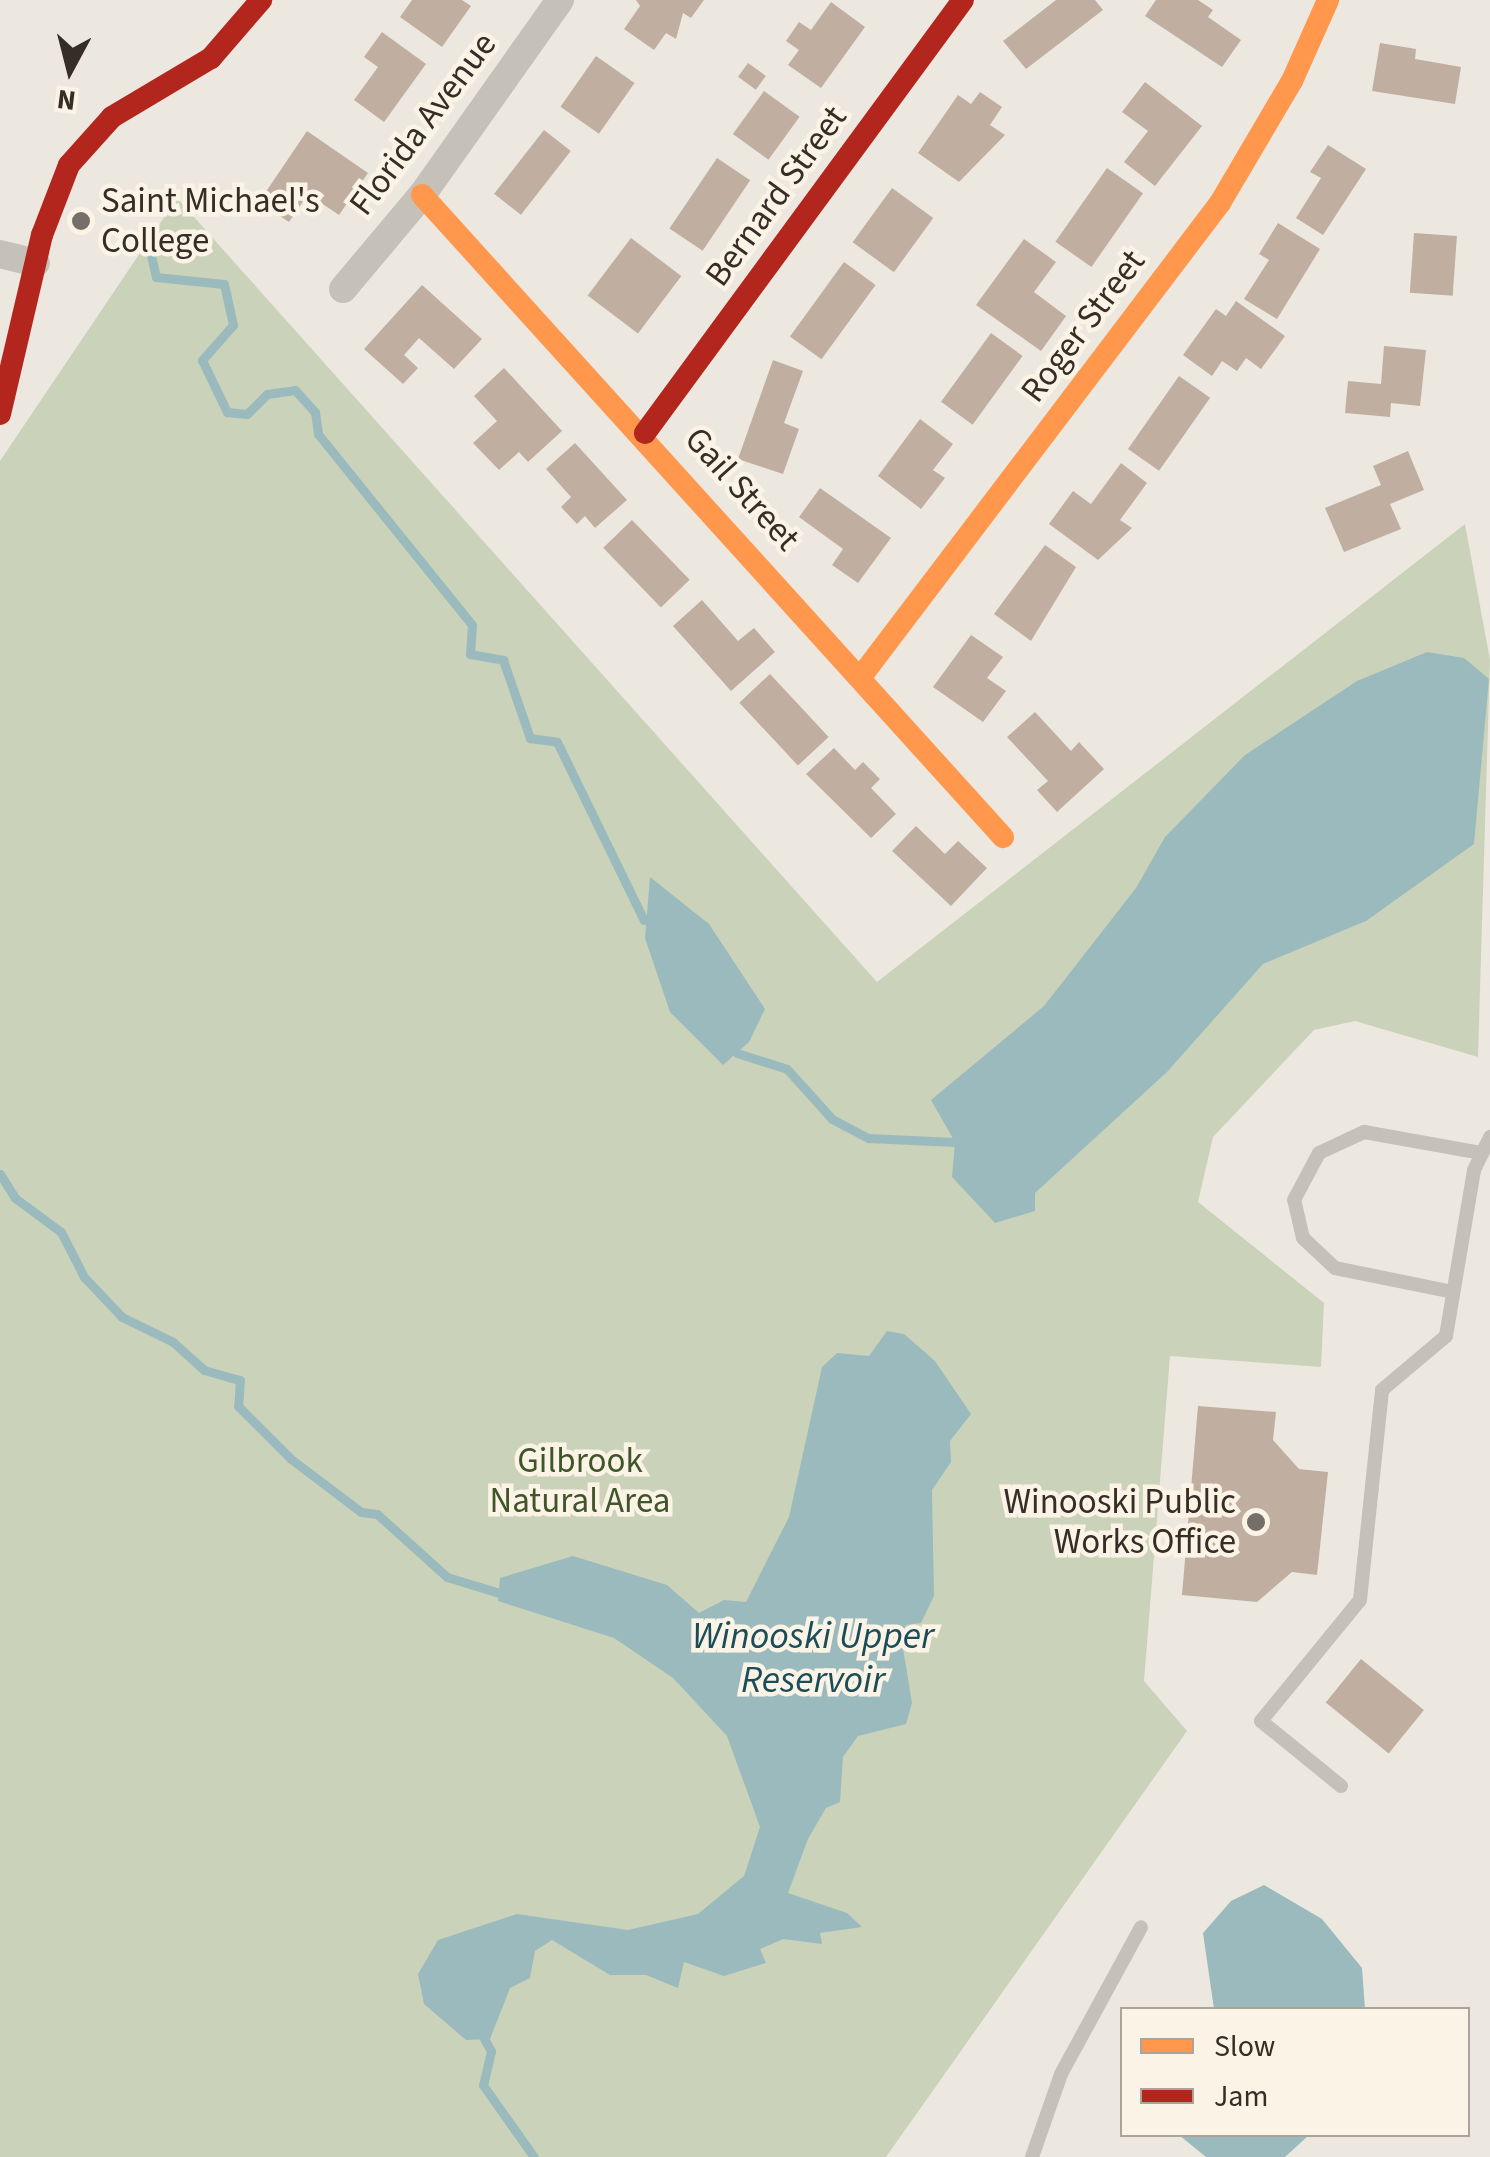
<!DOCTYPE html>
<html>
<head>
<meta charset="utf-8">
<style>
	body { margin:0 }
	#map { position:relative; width:1490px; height:2157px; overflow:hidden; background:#ece8e0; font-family:"Source Sans 3",sans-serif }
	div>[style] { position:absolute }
	.green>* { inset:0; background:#cad3b9 }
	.water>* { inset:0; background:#9bbabe }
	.stream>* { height:9px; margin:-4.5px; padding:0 4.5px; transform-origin:4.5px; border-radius:4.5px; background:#9bbabe }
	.building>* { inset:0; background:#c0aea1; transform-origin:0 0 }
	.lane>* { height:14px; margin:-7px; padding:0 7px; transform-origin:7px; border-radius:7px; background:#c5c0b8 }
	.street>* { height:28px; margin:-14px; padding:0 14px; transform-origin:14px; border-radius:14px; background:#c5c0b8 }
	.slow>* { height:22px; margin:-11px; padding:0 11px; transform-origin:11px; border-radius:11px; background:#ff974d }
	.jam>* { height:22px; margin:-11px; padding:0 11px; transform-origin:11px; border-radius:11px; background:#b3261e }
	.dots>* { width:28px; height:28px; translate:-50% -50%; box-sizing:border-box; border:5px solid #faf3e6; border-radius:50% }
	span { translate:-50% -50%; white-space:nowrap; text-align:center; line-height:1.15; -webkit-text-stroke:9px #faf3e6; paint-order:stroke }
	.street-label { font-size:35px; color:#362d27 }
	.poi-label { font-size:35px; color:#362d27 }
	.left { translate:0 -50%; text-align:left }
	.right { translate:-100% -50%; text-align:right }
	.park-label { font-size:35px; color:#40552a }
	.water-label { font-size:38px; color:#1b4d59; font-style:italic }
	.legend { position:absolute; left:1120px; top:2007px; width:350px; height:130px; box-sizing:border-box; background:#faf3e6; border:2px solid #aca49a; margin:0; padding:12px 18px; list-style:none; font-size:30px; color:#362d27 }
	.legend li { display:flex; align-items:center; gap:20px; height:50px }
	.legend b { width:50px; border:2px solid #aca49a }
	.north { position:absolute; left:20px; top:20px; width:100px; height:100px; -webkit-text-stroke:8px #faf3e6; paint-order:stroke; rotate:187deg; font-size:28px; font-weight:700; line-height:40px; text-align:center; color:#362d27 }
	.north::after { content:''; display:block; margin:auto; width:35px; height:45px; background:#362d27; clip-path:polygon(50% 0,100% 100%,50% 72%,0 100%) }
</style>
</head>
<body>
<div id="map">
	<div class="green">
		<div style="clip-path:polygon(177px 198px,877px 982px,1465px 524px,1490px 660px,1478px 1057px,1355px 1021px,1314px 1030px,1213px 1137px,1198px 1202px,1324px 1303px,1321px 1367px,1170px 1356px,1144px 1681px,1187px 1731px,886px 2157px,0 2157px,0 461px)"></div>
	</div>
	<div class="water">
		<div style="clip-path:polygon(1427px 652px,1464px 658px,1489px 679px,1474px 844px,1366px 921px,1263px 964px,1167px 1072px,1035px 1193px,1035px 1211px,995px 1223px,952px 1177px,955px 1142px,931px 1100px,1044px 1006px,1136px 888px,1165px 837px,1245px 755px,1357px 681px)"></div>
		<div style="clip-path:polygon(650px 877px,709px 924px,765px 1009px,749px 1042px,723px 1065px,670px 1012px,645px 938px)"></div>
		<div style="clip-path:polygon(887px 1331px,904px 1334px,935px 1361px,971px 1414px,950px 1441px,951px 1462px,932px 1490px,934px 1596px,921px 1623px,906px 1625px,901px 1636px,912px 1703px,906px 1724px,858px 1736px,843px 1757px,840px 1802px,826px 1808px,808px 1839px,788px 1893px,847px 1913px,862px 1927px,820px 1933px,822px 1944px,783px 1939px,760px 1949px,766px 1963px,724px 1976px,684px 1962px,678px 1988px,646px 1975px,610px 1975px,552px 1940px,535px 1951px,530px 1978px,510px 1988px,490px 2039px,466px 2040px,424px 2004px,418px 1974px,438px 1940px,517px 1914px,628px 1930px,698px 1914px,744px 1876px,760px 1827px,727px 1736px,673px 1678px,614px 1638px,498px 1601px,500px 1578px,573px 1556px,667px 1585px,699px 1613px,724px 1600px,746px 1602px,789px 1517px,822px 1367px,837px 1353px,869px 1356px)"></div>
		<div style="clip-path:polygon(1264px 1885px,1322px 1919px,1362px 1968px,1365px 2009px,1214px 2009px,1203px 1933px,1231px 1901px)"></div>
		<div style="clip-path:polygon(1179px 2135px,1309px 2135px,1285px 2157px,1206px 2157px)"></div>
	</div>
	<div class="stream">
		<div style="left:146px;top:233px;width:45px;rotate:77.2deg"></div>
		<div style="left:156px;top:277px;width:68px;rotate:5.9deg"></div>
		<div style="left:224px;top:284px;width:42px;rotate:77.6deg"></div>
		<div style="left:233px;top:325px;width:47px;rotate:131.5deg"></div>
		<div style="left:202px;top:360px;width:58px;rotate:64.3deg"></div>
		<div style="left:227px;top:412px;width:20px;rotate:6deg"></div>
		<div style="left:247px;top:414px;width:28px;rotate:-45deg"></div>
		<div style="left:267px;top:394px;width:28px;rotate:-8deg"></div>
		<div style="left:295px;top:390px;width:30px;rotate:48deg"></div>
		<div style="left:315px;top:412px;width:22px;rotate:82deg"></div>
		<div style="left:318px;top:434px;width:245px;rotate:51.1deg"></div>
		<div style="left:472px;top:625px;width:29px;rotate:94deg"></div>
		<div style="left:470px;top:654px;width:34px;rotate:10deg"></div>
		<div style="left:503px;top:660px;width:83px;rotate:70.9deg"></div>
		<div style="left:530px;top:738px;width:27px;rotate:8deg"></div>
		<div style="left:557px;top:742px;width:198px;rotate:64deg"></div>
		<div style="left:737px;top:1053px;width:52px;rotate:17.7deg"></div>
		<div style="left:787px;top:1069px;width:67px;rotate:48deg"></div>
		<div style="left:832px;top:1119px;width:41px;rotate:27.8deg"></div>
		<div style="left:868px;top:1138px;width:87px;rotate:2.6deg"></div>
		<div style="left:0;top:1174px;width:28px;rotate:58deg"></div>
		<div style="left:15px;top:1198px;width:57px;rotate:36.5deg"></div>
		<div style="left:61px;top:1232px;width:51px;rotate:62.9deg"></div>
		<div style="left:84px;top:1277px;width:55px;rotate:46.5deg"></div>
		<div style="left:122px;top:1317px;width:57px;rotate:26.1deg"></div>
		<div style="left:173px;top:1342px;width:42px;rotate:42.1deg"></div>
		<div style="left:204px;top:1370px;width:37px;rotate:16deg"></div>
		<div style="left:240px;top:1380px;width:26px;rotate:94deg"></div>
		<div style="left:238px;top:1406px;width:75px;rotate:45deg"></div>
		<div style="left:291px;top:1459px;width:88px;rotate:37.1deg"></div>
		<div style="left:361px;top:1512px;width:16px;rotate:7deg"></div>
		<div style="left:377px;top:1514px;width:94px;rotate:42deg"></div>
		<div style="left:447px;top:1577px;width:62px;rotate:17deg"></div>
		<div style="left:481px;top:2033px;width:21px;rotate:61deg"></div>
		<div style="left:491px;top:2051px;width:35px;rotate:103deg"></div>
		<div style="left:483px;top:2085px;width:88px;rotate:54.7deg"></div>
	</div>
	<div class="building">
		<div style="clip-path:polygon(412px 0,462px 0,471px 6px,442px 47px,400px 17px)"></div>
		<div style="clip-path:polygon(636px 0,704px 0,691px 18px,683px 13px,676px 39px,666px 33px,654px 50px,624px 29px,640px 6px)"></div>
		<div style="clip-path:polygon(1056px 0,1095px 0,1103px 10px,1026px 69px,1003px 41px)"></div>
		<div style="clip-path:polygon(1156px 0,1198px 0,1213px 10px,1208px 17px,1241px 40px,1222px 67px,1145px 16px)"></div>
		<div style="clip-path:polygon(831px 2px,865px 27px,821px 88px,788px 65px,799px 50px,786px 41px,799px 22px,811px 30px)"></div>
		<div style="clip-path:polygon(382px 32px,426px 64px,384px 122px,354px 100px,378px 67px,364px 57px)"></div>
		<div style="clip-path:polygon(1380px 43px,1416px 49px,1415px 59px,1461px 67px,1455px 104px,1372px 91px)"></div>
		<div style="left:596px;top:56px;width:47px;height:62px;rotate:35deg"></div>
		<div style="left:748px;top:63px;width:22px;height:17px;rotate:36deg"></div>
		<div style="clip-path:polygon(1145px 82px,1202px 126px,1155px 186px,1124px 162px,1148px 131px,1122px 112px)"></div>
		<div style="left:764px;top:91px;width:44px;height:53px;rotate:36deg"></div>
		<div style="clip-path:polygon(980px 92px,1002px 107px,990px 125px,1005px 135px,959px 182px,918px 153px,958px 95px,971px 104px)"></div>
		<div style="left:544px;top:130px;width:34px;height:81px;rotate:38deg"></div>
		<div style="clip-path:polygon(307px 131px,368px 173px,339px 215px,308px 194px,289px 222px,259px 202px)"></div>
		<div style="clip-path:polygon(1328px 145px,1366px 169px,1323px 235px,1296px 218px,1321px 178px,1310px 172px)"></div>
		<div style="left:717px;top:158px;width:40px;height:85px;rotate:34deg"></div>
		<div style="left:1107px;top:168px;width:44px;height:90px;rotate:35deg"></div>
		<div style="left:892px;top:188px;width:51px;height:67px;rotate:36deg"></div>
		<div style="clip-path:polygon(1278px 223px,1320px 249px,1277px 319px,1244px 299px,1269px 260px,1259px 254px)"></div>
		<div style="left:1414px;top:233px;width:43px;height:60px;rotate:4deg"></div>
		<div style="left:631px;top:238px;width:63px;height:72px;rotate:37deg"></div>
		<div style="clip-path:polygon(1024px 239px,1056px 262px,1034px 292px,1066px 316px,1041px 351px,976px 305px)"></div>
		<div style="left:844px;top:262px;width:39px;height:92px;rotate:36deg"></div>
		<div style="clip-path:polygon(422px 285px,482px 339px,454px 369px,419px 338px,404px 355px,418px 368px,403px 384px,364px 349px)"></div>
		<div style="clip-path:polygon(1236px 301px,1285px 336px,1261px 369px,1246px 358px,1237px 371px,1222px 361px,1212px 376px,1183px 355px,1216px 309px,1226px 316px)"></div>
		<div style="left:991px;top:333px;width:39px;height:85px;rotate:36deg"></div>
		<div style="clip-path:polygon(1384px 346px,1426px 350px,1420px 406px,1391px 403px,1390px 417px,1345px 413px,1348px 381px,1381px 384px)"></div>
		<div style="clip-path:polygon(773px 360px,803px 371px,784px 423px,799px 429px,783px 474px,738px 459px)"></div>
		<div style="clip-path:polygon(504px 368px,562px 431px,528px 462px,519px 452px,499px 470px,473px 443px,497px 421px,474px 396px)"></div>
		<div style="left:1179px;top:376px;width:38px;height:89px;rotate:35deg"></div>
		<div style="clip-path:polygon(920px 419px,953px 444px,933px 470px,945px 478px,921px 509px,878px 476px)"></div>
		<div style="clip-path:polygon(575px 443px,627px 500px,595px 528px,585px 516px,577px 524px,561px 507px,571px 497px,546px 469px)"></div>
		<div style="clip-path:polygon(1408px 451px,1424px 490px,1390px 504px,1401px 529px,1344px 552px,1325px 508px,1381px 485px,1373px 466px)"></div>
		<div style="clip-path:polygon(1121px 463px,1147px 483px,1120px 520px,1132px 528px,1098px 560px,1049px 524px,1073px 491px,1091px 504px)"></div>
		<div style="clip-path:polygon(820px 488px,891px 538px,858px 583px,832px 565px,843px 549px,799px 517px)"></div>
		<div style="left:632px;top:520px;width:83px;height:40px;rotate:46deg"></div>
		<div style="clip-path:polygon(1045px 545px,1076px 567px,1031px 641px,994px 614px)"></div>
		<div style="clip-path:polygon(702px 600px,738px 641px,754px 628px,775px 652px,731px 691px,673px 626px)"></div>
		<div style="clip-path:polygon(971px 635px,1003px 657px,987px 678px,1006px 691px,983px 722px,933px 687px)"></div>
		<div style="left:770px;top:674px;width:86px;height:42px;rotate:47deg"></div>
		<div style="clip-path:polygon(1035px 712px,1071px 751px,1079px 742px,1104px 769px,1057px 812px,1037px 790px,1048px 781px,1007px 737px)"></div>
		<div style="clip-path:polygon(834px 748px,855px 770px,863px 762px,880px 779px,871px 788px,896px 814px,871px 838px,806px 774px)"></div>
		<div style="clip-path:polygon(916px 826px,945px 854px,958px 841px,987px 868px,951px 906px,892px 851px)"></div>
		<div style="clip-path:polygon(1198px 1406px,1276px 1412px,1273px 1440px,1299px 1469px,1328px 1472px,1317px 1575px,1292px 1572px,1257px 1602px,1182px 1595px)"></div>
		<div style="left:1361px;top:1659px;width:81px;height:56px;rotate:39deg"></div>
	</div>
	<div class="lane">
		<div style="left:1453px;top:1292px;width:120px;rotate:-168.5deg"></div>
		<div style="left:1335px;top:1268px;width:44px;rotate:-136.8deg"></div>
		<div style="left:1303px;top:1238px;width:39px;rotate:-103deg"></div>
		<div style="left:1294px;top:1200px;width:53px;rotate:-62deg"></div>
		<div style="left:1319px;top:1153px;width:50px;rotate:-25deg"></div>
		<div style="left:1364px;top:1132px;width:120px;rotate:10.1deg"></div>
		<div style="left:1341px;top:1786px;width:103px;rotate:-140.9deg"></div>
		<div style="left:1261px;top:1721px;width:156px;rotate:-50.7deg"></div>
		<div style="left:1360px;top:1600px;width:211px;rotate:-84deg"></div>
		<div style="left:1382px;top:1390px;width:84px;rotate:-40.2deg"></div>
		<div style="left:1446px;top:1336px;width:168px;rotate:-80.4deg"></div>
		<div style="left:1474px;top:1170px;width:37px;rotate:-64deg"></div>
		<div style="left:1032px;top:2157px;width:88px;rotate:-70.7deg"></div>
		<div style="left:1061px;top:2074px;width:167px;rotate:-61.4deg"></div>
	</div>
	<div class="street">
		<div style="left:0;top:254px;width:37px;rotate:14deg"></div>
		<div style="left:343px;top:289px;width:123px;rotate:-50deg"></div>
		<div style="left:422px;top:195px;width:239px;rotate:-54.7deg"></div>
	</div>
	<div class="slow">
		<div style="left:422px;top:195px;width:866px;rotate:47.86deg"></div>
		<div style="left:863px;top:674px;width:591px;rotate:-52.84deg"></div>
		<div style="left:1220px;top:203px;width:142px;rotate:-59.5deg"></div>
		<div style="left:1292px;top:81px;width:89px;rotate:-66deg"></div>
	</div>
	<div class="jam">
		<div style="left:0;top:414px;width:184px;rotate:-76.8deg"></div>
		<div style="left:42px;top:235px;width:75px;rotate:-68.9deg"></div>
		<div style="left:69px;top:165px;width:64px;rotate:-48.1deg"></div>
		<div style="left:112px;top:117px;width:115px;rotate:-30.8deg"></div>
		<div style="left:211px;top:58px;width:77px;rotate:-49.2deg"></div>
		<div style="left:645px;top:433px;width:537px;rotate:-53.71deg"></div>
	</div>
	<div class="dots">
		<div style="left:81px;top:221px;background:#766e68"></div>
		<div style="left:1256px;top:1522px;background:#766e68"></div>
	</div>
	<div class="street-label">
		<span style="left:423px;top:124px;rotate:-53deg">Florida Avenue</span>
		<span style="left:776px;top:196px;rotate:-54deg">Bernard Street</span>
		<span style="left:1083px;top:326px;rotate:-53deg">Roger Street</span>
		<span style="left:742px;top:489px;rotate:48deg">Gail Street</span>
	</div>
	<div class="poi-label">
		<span class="left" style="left:101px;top:221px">Saint Michael's<br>College</span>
		<span class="right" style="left:1236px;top:1522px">Winooski Public<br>Works Office</span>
	</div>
	<div class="park-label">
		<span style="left:580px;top:1481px">Gilbrook<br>Natural Area</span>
	</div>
	<div class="water-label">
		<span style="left:813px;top:1659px">Winooski Upper<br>Reservoir</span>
	</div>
	<ul class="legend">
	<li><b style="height:12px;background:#ff974d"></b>Slow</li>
	<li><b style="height:12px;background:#b3261e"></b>Jam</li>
	</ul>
	<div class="north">N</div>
</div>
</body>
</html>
